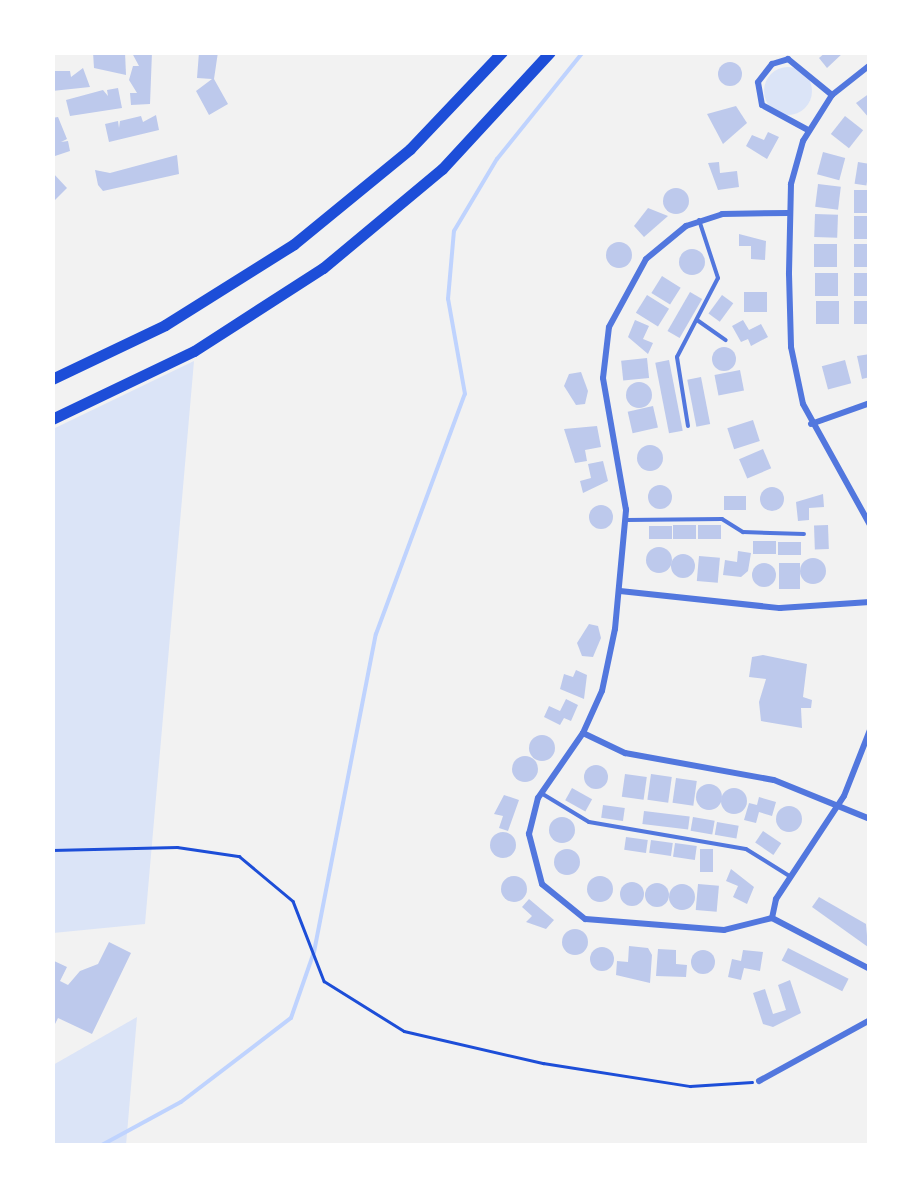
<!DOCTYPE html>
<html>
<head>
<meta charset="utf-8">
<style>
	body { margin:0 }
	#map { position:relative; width:922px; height:1198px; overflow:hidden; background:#f2f2f2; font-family:Overpass,sans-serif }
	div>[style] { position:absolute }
	.green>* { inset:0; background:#dbe4f7 }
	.round { border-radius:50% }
	.stream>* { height:4px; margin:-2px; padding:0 2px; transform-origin:2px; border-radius:2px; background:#bfd3fe }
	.building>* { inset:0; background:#bdc9ec; transform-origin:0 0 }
	.path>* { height:2.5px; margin:-1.25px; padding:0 1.25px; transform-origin:1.25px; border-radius:1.25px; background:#1d4ed8 }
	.service>* { height:4px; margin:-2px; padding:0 2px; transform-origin:2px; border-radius:2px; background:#5277de }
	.minor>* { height:6px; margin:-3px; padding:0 3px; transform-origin:3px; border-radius:3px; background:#5277de }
	.motorway>* { height:11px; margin:-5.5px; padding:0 5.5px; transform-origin:5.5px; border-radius:5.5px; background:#1d4ed8 }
	span { translate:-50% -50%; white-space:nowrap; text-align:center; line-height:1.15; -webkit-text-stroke:8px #fff; paint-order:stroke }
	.frame { position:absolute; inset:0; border:55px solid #fff; pointer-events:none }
</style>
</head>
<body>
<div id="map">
	<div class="green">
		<div class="round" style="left:764px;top:67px;width:48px;height:48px"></div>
		<div style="clip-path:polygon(194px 361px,145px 924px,53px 933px,53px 429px)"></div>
		<div style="clip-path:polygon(137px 1017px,126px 1145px,53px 1145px,53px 1065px)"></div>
	</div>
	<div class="stream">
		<div style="left:100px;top:1146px;width:92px;rotate:-28.5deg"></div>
		<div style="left:181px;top:1102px;width:138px;rotate:-37.4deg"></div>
		<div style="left:291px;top:1018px;width:70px;rotate:-70.8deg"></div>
		<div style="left:314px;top:952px;width:324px;rotate:-79deg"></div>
		<div style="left:376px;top:634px;width:256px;rotate:-69.7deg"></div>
		<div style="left:465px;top:394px;width:97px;rotate:-100.1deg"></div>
		<div style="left:448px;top:299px;width:68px;rotate:-85deg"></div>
		<div style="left:454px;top:231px;width:84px;rotate:-59.2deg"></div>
		<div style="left:497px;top:159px;width:137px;rotate:-51.2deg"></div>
	</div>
	<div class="building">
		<div style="clip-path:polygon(93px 52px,125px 52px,126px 75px,94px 68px)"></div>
		<div style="clip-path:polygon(152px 52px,150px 104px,131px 105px,130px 93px,137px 93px,129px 80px,133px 66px,139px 66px,132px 53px)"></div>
		<div style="clip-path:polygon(199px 52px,218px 52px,214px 79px,228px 104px,209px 115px,196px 91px,212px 79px,197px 78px)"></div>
		<div style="clip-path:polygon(826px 52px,844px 52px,827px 68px,819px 58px)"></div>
		<div class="round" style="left:718px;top:62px;width:24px;height:24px"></div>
		<div style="clip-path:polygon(83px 68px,90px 87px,52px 91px,52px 71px,70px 71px,71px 77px)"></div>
		<div style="clip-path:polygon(118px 88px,122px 108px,70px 116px,66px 100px,103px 90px,108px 96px,107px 90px)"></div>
		<div style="clip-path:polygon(870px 93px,870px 119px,856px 103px)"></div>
		<div style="clip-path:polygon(736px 106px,747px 123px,723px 144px,707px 114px)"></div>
		<div style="clip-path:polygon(156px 115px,159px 130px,109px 142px,105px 124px,118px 121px,119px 128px,120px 121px,141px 116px,143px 122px)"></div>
		<div style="left:845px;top:116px;width:23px;height:23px;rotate:38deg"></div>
		<div style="clip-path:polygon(58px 117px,67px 139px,61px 142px,68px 141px,70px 151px,52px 157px,52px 118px)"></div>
		<div style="clip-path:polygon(768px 132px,779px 137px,767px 159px,746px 146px,752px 135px,764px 140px)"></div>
		<div style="left:823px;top:152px;width:23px;height:23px;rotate:15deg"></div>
		<div style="clip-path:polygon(177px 155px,179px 174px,103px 191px,98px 185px,95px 170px,110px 173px)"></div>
		<div style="clip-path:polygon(719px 162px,720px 173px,737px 171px,739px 187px,718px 190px,708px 163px)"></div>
		<div style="left:858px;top:162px;width:12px;height:22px;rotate:9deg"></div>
		<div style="clip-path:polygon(52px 172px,67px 188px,52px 203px)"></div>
		<div style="left:818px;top:184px;width:23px;height:23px;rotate:7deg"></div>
		<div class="round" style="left:663px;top:188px;width:26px;height:26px"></div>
		<div style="left:854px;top:190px;width:14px;height:23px"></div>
		<div style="clip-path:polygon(648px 208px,668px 216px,644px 237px,634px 226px)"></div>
		<div style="left:815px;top:214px;width:23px;height:23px;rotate:2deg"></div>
		<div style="left:854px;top:216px;width:14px;height:23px"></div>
		<div style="clip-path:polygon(739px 234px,766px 241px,765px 260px,751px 259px,751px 246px,739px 246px)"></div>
		<div class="round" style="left:606px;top:242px;width:26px;height:26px"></div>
		<div style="left:814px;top:244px;width:23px;height:23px"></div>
		<div style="left:854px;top:244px;width:14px;height:23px"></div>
		<div class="round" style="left:679px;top:249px;width:26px;height:26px"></div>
		<div style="left:815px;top:273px;width:23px;height:23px"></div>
		<div style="left:854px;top:273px;width:14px;height:23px"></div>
		<div style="left:662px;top:276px;width:22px;height:20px;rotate:32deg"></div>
		<div style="left:690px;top:292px;width:14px;height:45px;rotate:30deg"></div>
		<div style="left:767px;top:292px;width:20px;height:23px;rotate:90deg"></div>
		<div style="left:647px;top:295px;width:26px;height:21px;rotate:32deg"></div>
		<div style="left:722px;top:295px;width:14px;height:23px;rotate:36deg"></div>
		<div style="left:839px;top:301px;width:23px;height:23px;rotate:90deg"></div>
		<div style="left:854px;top:301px;width:14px;height:23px"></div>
		<div style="clip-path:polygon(635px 320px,649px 326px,643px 339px,653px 343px,648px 354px,628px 337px)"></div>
		<div style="clip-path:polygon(743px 320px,749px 330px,761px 324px,768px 337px,751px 346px,748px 339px,741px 342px,732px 326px)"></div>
		<div class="round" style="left:712px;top:347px;width:24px;height:24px"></div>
		<div style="clip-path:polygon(870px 354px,870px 377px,862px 379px,857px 356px)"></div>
		<div style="left:647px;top:358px;width:20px;height:26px;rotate:84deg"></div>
		<div style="left:669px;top:360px;width:72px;height:14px;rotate:79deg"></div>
		<div style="left:845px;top:360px;width:24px;height:24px;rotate:75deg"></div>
		<div style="left:740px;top:370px;width:21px;height:26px;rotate:79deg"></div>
		<div style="clip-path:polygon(581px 372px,588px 391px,585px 404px,576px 405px,564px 386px,569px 374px)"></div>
		<div style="left:701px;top:377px;width:48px;height:14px;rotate:79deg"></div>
		<div class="round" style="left:626px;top:382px;width:26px;height:26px"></div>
		<div style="left:653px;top:406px;width:22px;height:26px;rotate:77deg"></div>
		<div style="left:753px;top:420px;width:22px;height:27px;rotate:72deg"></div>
		<div style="clip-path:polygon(597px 426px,601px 447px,585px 450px,587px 461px,575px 463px,564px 429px)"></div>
		<div class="round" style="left:637px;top:445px;width:26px;height:26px"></div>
		<div style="left:763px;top:449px;width:21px;height:26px;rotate:67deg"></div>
		<div style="clip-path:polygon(603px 461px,608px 481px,583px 493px,580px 481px,591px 478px,588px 464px)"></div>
		<div class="round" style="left:648px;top:485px;width:24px;height:24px"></div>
		<div class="round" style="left:760px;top:487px;width:24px;height:24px"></div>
		<div style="clip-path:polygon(823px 494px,824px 507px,809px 508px,809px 520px,798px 521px,796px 502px)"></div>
		<div style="left:724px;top:496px;width:22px;height:14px"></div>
		<div class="round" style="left:589px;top:505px;width:24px;height:24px"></div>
		<div style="left:696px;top:525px;width:14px;height:23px;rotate:90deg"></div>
		<div style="left:698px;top:525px;width:23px;height:14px"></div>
		<div style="left:828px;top:525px;width:24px;height:14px;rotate:88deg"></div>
		<div style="left:649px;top:526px;width:23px;height:13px"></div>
		<div style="left:753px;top:541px;width:23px;height:13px"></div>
		<div style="left:778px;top:542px;width:23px;height:13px"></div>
		<div class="round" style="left:646px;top:547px;width:26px;height:26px"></div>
		<div style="clip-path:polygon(738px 551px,751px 553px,748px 571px,741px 577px,723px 575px,725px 560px,737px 562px)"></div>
		<div class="round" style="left:671px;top:554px;width:24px;height:24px"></div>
		<div style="left:699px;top:556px;width:21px;height:25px;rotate:5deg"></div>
		<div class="round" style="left:800px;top:558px;width:26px;height:26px"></div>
		<div class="round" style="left:752px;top:563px;width:24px;height:24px"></div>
		<div style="left:779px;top:563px;width:21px;height:26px"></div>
		<div style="clip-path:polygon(589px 624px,598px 626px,601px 638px,593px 657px,582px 656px,577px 643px)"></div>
		<div style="clip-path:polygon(763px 655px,807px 664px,803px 697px,812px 700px,811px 708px,801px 708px,802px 728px,761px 721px,759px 702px,766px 679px,749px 677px,752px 657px)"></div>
		<div style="clip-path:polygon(576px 670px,587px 675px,584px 699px,560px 689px,564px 674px,573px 677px)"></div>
		<div style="clip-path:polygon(566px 699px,578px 705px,571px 721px,564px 718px,560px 725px,544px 717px,549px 706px,560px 711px)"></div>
		<div class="round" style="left:529px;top:735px;width:26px;height:26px"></div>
		<div class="round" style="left:512px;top:756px;width:26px;height:26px"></div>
		<div class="round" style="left:584px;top:765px;width:24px;height:24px"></div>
		<div style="left:625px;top:774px;width:22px;height:23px;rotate:8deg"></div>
		<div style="left:651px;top:774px;width:21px;height:26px;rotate:8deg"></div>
		<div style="left:676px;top:778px;width:21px;height:25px;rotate:8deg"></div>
		<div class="round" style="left:696px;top:784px;width:26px;height:26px"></div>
		<div style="left:572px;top:788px;width:23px;height:14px;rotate:29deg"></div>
		<div class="round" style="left:721px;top:788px;width:26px;height:26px"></div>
		<div style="clip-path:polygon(504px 795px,519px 800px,508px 831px,499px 828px,503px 816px,494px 814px)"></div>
		<div style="clip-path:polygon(759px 797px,776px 802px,772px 816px,759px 812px,756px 823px,744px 820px,749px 803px,757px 805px)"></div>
		<div style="left:603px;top:805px;width:22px;height:13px;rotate:8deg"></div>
		<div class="round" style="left:776px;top:806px;width:26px;height:26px"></div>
		<div style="left:644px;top:811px;width:46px;height:13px;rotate:7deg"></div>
		<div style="left:693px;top:817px;width:22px;height:14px;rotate:10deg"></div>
		<div class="round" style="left:549px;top:817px;width:26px;height:26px"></div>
		<div style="left:717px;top:822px;width:22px;height:13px;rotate:10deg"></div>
		<div style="left:763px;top:831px;width:22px;height:14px;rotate:34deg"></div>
		<div class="round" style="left:490px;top:832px;width:26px;height:26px"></div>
		<div style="left:626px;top:837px;width:22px;height:13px;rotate:8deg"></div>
		<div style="left:651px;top:840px;width:22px;height:13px;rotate:8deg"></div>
		<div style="left:675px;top:843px;width:22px;height:14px;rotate:8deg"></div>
		<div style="left:700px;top:849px;width:13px;height:23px"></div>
		<div class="round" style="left:554px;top:849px;width:26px;height:26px"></div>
		<div style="clip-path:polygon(731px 869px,754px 887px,747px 904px,733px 897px,738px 886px,726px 881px)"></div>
		<div class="round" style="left:587px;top:876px;width:26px;height:26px"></div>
		<div class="round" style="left:501px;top:876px;width:26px;height:26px"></div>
		<div class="round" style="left:620px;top:882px;width:24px;height:24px"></div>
		<div class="round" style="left:645px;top:883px;width:24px;height:24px"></div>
		<div style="left:698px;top:884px;width:21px;height:26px;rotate:5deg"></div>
		<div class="round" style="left:669px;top:884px;width:26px;height:26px"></div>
		<div style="clip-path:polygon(819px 897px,866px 924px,868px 947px,812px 907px)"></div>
		<div style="clip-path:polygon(529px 899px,554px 920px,546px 929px,526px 922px,532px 916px,522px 907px)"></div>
		<div class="round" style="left:562px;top:929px;width:26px;height:26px"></div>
		<div style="clip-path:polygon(109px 942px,131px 953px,92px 1034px,58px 1018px,52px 1030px,52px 960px,67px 967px,60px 981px,68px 985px,80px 971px,98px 964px)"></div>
		<div style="clip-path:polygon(629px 946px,648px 948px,652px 955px,650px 983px,616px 975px,617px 961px,628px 962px)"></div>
		<div class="round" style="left:590px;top:947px;width:24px;height:24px"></div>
		<div style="left:788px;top:948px;width:68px;height:14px;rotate:27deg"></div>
		<div style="clip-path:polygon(658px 949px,676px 950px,676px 964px,687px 965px,686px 977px,656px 976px)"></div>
		<div class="round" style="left:691px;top:950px;width:24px;height:24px"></div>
		<div style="clip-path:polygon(743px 950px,763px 952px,760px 971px,744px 968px,741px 980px,728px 977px,732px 959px,741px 961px)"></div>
		<div style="clip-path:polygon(790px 980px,801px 1013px,773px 1027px,763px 1024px,753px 993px,765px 989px,773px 1014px,786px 1010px,778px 985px)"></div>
	</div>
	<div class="path">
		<div style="left:52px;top:850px;width:125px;rotate:-1.4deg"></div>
		<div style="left:177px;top:847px;width:63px;rotate:8.3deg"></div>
		<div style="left:239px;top:856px;width:70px;rotate:39.8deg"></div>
		<div style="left:293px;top:901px;width:86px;rotate:68.8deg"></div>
		<div style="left:324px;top:981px;width:94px;rotate:32deg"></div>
		<div style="left:404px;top:1031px;width:143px;rotate:13deg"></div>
		<div style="left:543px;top:1063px;width:149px;rotate:8.9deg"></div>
		<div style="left:690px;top:1086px;width:62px;rotate:-3.7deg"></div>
	</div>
	<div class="service">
		<div style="left:697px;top:320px;width:35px;rotate:35deg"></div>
		<div style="left:688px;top:426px;width:70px;rotate:-99.1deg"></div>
		<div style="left:677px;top:357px;width:89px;rotate:-62.6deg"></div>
		<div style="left:718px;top:278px;width:61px;rotate:-108.1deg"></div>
		<div style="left:627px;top:520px;width:95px;rotate:-0.6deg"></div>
		<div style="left:722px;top:519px;width:25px;rotate:32deg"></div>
		<div style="left:743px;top:532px;width:61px;rotate:1.9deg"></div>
		<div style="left:541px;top:793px;width:56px;rotate:31.1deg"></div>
		<div style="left:589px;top:822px;width:159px;rotate:9.8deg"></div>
		<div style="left:746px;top:849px;width:53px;rotate:31.9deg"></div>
	</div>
	<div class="minor">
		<div style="left:870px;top:65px;width:48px;rotate:141.7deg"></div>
		<div style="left:832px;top:95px;width:54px;rotate:122.2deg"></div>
		<div style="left:803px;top:141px;width:45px;rotate:105.6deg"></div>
		<div style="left:791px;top:184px;width:90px;rotate:91.3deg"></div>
		<div style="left:789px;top:274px;width:73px;rotate:88.4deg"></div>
		<div style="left:791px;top:347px;width:58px;rotate:78.1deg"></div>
		<div style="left:803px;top:404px;width:138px;rotate:61deg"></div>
		<div style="left:808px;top:130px;width:52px;rotate:-151.5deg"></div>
		<div style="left:762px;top:105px;width:23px;rotate:-100deg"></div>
		<div style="left:758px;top:82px;width:23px;rotate:-52deg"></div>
		<div style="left:772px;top:64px;width:17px;rotate:-17deg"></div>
		<div style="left:788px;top:59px;width:57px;rotate:39.3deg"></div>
		<div style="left:811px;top:424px;width:63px;rotate:-19.6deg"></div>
		<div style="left:620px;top:591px;width:161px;rotate:6.1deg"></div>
		<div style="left:780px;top:608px;width:90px;rotate:-3.8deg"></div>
		<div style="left:583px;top:733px;width:47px;rotate:25.5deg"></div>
		<div style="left:625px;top:753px;width:151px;rotate:10.3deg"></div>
		<div style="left:774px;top:780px;width:104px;rotate:22.1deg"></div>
		<div style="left:772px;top:918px;width:49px;rotate:166deg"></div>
		<div style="left:724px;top:930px;width:139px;rotate:-175.5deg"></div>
		<div style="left:585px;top:919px;width:55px;rotate:-140.9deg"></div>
		<div style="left:542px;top:884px;width:52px;rotate:-104.6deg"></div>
		<div style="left:529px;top:834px;width:37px;rotate:-76deg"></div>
		<div style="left:538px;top:798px;width:79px;rotate:-55.3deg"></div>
		<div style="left:583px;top:733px;width:46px;rotate:-65.7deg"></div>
		<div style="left:602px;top:691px;width:63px;rotate:-78.2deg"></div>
		<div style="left:615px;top:629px;width:120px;rotate:-84.7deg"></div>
		<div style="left:626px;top:510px;width:134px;rotate:-99.9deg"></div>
		<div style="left:603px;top:378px;width:51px;rotate:-83.3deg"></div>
		<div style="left:609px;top:327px;width:77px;rotate:-61.4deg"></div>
		<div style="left:646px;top:259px;width:52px;rotate:-39.5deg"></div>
		<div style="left:686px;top:226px;width:38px;rotate:-18deg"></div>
		<div style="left:722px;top:214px;width:67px;rotate:-0.9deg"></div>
		<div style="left:772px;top:918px;width:19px;rotate:-78deg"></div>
		<div style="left:776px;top:899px;width:123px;rotate:-56.6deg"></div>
		<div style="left:844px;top:796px;width:71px;rotate:-68.5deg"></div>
		<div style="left:772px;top:918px;width:110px;rotate:27.5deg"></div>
		<div style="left:759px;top:1081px;width:127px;rotate:-28.8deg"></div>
	</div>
	<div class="motorway">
		<div style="left:52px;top:379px;width:125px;rotate:-25.5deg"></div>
		<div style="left:165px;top:325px;width:152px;rotate:-32.1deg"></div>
		<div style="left:294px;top:244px;width:150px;rotate:-39.3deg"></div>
		<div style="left:410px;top:149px;width:134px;rotate:-46.5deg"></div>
		<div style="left:52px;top:419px;width:157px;rotate:-25.6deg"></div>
		<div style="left:194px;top:351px;width:153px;rotate:-32.8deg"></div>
		<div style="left:323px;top:268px;width:155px;rotate:-39.8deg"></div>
		<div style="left:442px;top:169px;width:159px;rotate:-47.3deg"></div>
	</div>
	<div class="frame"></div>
</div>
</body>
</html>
